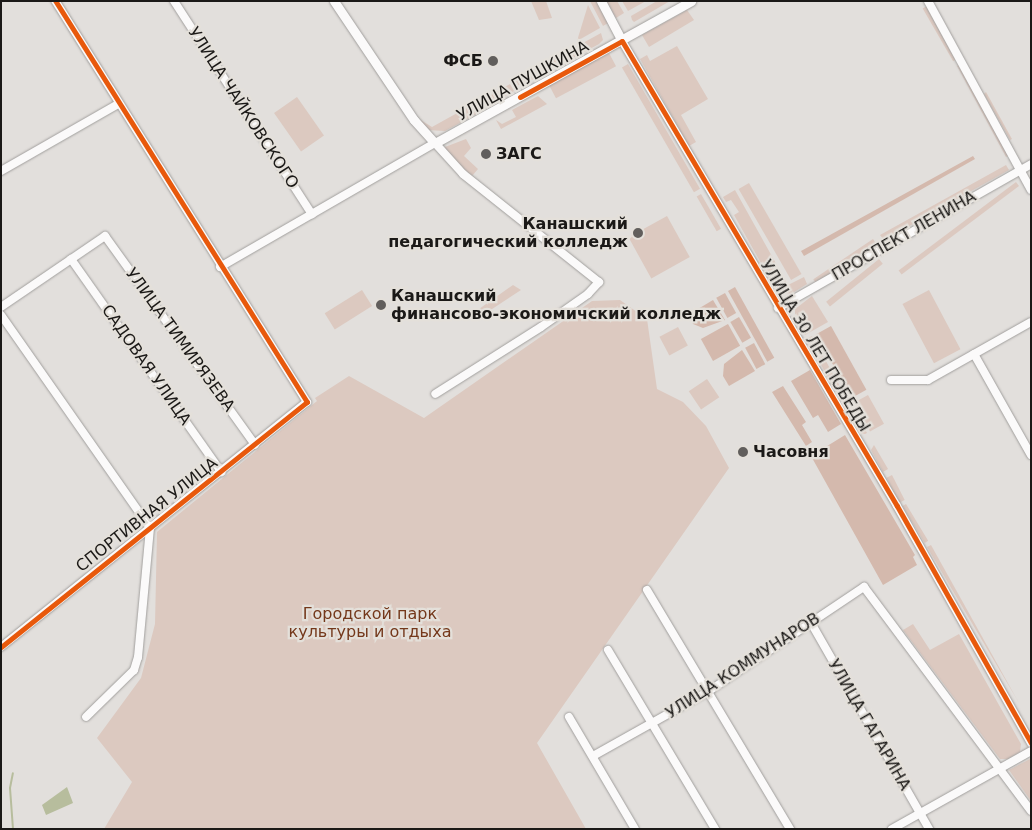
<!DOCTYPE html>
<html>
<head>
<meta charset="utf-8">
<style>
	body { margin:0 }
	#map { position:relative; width:1032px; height:830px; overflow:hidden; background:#e2dfdc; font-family:"DejaVu Sans",sans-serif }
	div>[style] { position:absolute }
	.green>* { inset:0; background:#dcc9c0; transform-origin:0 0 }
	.forest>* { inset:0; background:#d4b9ad; transform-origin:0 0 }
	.water>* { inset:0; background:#b7bd9d }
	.stream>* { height:2px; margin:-1px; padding:0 1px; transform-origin:1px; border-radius:1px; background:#b7bd9d }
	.roads { filter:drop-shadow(0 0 1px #a19f9d) drop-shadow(0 0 1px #a19f9d) }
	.minor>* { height:8px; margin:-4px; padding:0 4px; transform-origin:4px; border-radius:4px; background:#fbfafa }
	.major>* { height:9px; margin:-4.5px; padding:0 4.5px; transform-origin:4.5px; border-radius:4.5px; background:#fbfafa }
	.cycleway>* { height:5px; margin:-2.5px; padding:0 2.5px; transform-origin:2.5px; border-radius:2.5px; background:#e8590c }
	.dots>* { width:14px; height:14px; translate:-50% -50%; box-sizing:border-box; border:2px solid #e4e0da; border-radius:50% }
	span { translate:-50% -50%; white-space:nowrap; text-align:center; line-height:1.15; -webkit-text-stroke:4.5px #e4e0da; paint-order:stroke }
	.poi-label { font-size:16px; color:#1b1917; font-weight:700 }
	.right { translate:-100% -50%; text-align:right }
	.left { translate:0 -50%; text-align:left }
	.street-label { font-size:16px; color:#1b1917 }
	.park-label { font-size:16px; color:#74381b }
	.frame { position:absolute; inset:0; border:2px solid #1b1917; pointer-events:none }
</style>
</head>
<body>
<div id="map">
	<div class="green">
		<div style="clip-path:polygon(531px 1px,546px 1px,552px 18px,539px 20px)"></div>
		<div style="clip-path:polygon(590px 1px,596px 1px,608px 23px,603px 26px)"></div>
		<div style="clip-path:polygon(606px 1px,617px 1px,624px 13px,616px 18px)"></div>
		<div style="clip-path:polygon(622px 1px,646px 1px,628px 11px)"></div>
		<div style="clip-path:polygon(657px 1px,670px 1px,634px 22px,632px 20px,631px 16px)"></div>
		<div style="clip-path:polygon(588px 5px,600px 28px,577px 41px)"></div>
		<div style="left:927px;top:6px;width:61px;height:5px;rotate:60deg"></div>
		<div style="clip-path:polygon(687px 10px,694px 20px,649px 47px,642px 35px)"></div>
		<div style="clip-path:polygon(601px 33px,603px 40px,599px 44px,556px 67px,551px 65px,540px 71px,541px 76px,517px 86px,514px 81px)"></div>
		<div style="clip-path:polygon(677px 46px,708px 99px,681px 115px,696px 142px,689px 146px,640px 59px,647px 55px,650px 61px)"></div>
		<div style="left:609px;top:53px;width:15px;height:68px;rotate:62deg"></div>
		<div style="left:628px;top:64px;width:144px;height:7px;rotate:60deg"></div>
		<div style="clip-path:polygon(960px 64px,1010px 155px,1006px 157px,957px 66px)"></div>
		<div style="left:510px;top:84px;width:8px;height:30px;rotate:60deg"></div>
		<div style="clip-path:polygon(986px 92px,1012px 139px,1010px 140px,984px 94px)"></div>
		<div style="clip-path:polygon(538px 96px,547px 104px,501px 129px,496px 120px,502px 124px,516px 117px,512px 110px)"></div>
		<div style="left:297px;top:97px;width:47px;height:28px;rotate:55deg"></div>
		<div style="clip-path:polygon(477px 102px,480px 112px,445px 131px,427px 130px,419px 119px,432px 127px)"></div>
		<div style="clip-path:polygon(466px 139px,471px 148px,464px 156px,478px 169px,472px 176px,443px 153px,445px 147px)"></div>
		<div style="clip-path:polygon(1006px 165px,1009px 170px,919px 220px,917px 218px,911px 221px,913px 224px,884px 240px,880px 235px)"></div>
		<div style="left:1016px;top:182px;width:5px;height:147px;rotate:53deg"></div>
		<div style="left:749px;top:183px;width:105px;height:12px;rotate:60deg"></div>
		<div style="clip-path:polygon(735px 190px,788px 285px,804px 277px,807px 284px,791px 294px,780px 292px,774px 286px,734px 215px,739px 212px,731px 200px,726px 202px,723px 197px)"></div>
		<div style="left:701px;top:194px;width:40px;height:5px;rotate:60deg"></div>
		<div style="left:667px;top:216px;width:47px;height:44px;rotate:61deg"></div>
		<div style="left:873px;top:239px;width:7px;height:72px;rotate:56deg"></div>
		<div style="left:879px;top:259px;width:6px;height:68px;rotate:51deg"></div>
		<div style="clip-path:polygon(513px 285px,521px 290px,483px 315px,479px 309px)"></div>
		<div style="left:362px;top:290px;width:19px;height:44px;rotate:58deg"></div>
		<div style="left:929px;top:290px;width:67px;height:30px;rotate:62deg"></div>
		<div style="clip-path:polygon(812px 296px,828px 322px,805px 335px,795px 318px,795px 309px)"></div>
		<div style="clip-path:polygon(620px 300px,647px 319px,657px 389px,683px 402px,706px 426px,729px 468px,537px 743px,586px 829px,104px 829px,132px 782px,97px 738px,141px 678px,155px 624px,157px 532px,317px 401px,315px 398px,349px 376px,424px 418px,592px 301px)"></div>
		<div style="left:678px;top:327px;width:21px;height:21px;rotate:62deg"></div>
		<div style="left:812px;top:336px;width:73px;height:6px;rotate:61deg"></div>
		<div style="left:707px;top:379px;width:22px;height:22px;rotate:56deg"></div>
		<div style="left:868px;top:395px;width:33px;height:16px;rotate:61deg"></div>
		<div style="clip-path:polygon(851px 404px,867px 433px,865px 434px,861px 433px,846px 407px)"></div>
		<div style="clip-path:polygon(874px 445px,888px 469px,883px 472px,871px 450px)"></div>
		<div style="left:892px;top:475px;width:28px;height:6px;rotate:63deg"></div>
		<div style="left:906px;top:504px;width:43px;height:4px;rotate:59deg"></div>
		<div style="clip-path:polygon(931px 545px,1019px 703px,927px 547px)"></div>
		<div style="clip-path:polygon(913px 624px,930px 650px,959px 634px,1021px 744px,1020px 752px,1008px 759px,1000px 759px,903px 630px)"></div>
		<div style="clip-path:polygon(1030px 759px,1031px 760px,1031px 801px,1009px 770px)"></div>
	</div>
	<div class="forest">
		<div style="clip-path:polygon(973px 156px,975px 159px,804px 256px,801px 251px)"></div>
		<div style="left:735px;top:287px;width:81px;height:8px;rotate:61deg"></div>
		<div style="left:725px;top:293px;width:23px;height:10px;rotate:61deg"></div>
		<div style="clip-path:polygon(713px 300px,725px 320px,703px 328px,693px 324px,688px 315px)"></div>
		<div style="left:739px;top:317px;width:24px;height:10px;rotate:60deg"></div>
		<div style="left:728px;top:324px;width:25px;height:31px;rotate:61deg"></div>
		<div style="left:831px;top:326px;width:73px;height:17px;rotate:61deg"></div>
		<div style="left:754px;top:343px;width:24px;height:10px;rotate:62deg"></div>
		<div style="clip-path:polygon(742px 350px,755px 371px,729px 386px,723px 376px,724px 364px)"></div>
		<div style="clip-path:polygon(810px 370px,841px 424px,828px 432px,818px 415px,813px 418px,791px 381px)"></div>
		<div style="clip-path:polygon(783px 386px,806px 422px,802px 425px,812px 442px,806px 446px,772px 392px)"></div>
		<div style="clip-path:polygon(845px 435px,915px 555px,913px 557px,917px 565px,883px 585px,811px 456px)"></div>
	</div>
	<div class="water">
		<div style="clip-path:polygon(67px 787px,73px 803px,46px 815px,42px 805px)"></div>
	</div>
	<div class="stream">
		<div style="left:13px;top:829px;width:41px;rotate:-94.2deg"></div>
		<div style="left:10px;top:788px;width:15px;rotate:-79deg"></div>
	</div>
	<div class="roads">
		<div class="minor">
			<div style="left:174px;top:1px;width:254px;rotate:57.1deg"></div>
			<div style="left:928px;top:1px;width:215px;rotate:61.4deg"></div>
			<div style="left:617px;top:43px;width:5px;rotate:-22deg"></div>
			<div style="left:622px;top:41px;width:540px;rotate:59.4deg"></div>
			<div style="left:897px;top:506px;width:272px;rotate:60.5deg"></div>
			<div style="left:1px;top:171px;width:135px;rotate:-29.8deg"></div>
			<div style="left:71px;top:259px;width:261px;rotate:54.8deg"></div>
			<div style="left:220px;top:267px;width:248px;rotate:-30deg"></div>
			<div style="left:435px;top:143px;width:42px;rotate:47.9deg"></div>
			<div style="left:463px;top:174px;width:174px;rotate:38.5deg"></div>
			<div style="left:599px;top:282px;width:16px;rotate:133deg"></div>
			<div style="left:588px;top:294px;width:57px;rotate:144.9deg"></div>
			<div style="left:541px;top:327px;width:125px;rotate:147.7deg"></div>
			<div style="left:1px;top:307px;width:126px;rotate:-34.3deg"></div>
			<div style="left:105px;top:236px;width:257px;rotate:54.3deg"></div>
			<div style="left:778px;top:308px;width:291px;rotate:-29.6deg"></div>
			<div style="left:1px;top:315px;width:260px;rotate:55deg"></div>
			<div style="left:150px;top:528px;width:130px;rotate:95.3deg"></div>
			<div style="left:138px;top:657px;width:14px;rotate:107deg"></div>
			<div style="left:134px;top:670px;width:67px;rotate:135.6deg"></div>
			<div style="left:974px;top:354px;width:116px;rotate:60.6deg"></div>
			<div style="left:891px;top:380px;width:37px"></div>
			<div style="left:928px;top:380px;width:118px;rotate:-29.4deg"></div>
			<div style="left:647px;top:590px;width:279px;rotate:59.1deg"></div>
			<div style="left:810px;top:621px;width:240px;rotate:60.2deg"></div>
			<div style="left:1px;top:647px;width:392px;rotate:-38.7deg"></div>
			<div style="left:307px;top:402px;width:474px;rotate:-122.1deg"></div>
			<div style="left:608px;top:650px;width:209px;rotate:59.1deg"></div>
			<div style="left:569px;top:717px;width:130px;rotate:59.5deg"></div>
			<div style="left:593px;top:756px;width:133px;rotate:-29.3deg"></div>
			<div style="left:709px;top:691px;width:187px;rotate:-33.9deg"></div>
			<div style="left:864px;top:587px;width:279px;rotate:53.3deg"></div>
			<div style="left:892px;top:829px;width:159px;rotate:-29.3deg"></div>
		</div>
		<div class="major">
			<div style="left:334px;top:1px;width:143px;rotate:56.1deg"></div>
			<div style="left:414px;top:120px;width:31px;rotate:48deg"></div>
			<div style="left:435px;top:143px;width:293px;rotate:-29deg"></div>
			<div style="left:601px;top:1px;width:45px;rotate:62.3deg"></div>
		</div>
	</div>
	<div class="cycleway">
		<div style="left:520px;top:97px;width:116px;rotate:-28.8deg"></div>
		<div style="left:622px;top:41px;width:540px;rotate:59.4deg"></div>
		<div style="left:897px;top:506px;width:272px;rotate:60.5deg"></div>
		<div style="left:1px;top:647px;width:392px;rotate:-38.7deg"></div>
		<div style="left:307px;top:402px;width:474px;rotate:-122.1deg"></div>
	</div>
	<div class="dots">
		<div style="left:493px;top:61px;background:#615e5c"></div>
		<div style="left:486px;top:154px;background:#615e5c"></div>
		<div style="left:638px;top:233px;background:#615e5c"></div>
		<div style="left:381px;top:305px;background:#615e5c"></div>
		<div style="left:743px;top:452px;background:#615e5c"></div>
	</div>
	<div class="poi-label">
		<span class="right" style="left:483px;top:61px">ФСБ</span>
		<span class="left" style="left:496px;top:154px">ЗАГС</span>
		<span class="right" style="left:628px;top:233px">Канашский<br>педагогический колледж</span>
		<span class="left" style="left:391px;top:305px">Канашский<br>финансово-экономичский колледж</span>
		<span class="left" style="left:753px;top:452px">Часовня</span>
	</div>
	<div class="street-label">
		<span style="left:523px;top:81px;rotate:-29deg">УЛИЦА ПУШКИНА</span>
		<span style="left:243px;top:108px;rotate:57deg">УЛИЦА ЧАЙКОВСКОГО</span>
		<span style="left:904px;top:236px;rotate:-30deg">ПРОСПЕКТ ЛЕНИНА</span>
		<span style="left:180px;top:340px;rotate:54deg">УЛИЦА ТИМИРЯЗЕВА</span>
		<span style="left:815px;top:346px;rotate:59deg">УЛИЦА 30 ЛЕТ ПОБЕДЫ</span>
		<span style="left:146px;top:365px;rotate:55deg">САДОВАЯ УЛИЦА</span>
		<span style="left:147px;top:515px;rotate:-38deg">СПОРТИВНАЯ УЛИЦА</span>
		<span style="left:743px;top:666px;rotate:-33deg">УЛИЦА КОММУНАРОВ</span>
		<span style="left:869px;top:725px;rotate:60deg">УЛИЦА ГАГАРИНА</span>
	</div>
	<div class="park-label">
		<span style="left:370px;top:623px">Городской парк<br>культуры и отдыха</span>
	</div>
	<div class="frame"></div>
</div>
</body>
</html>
